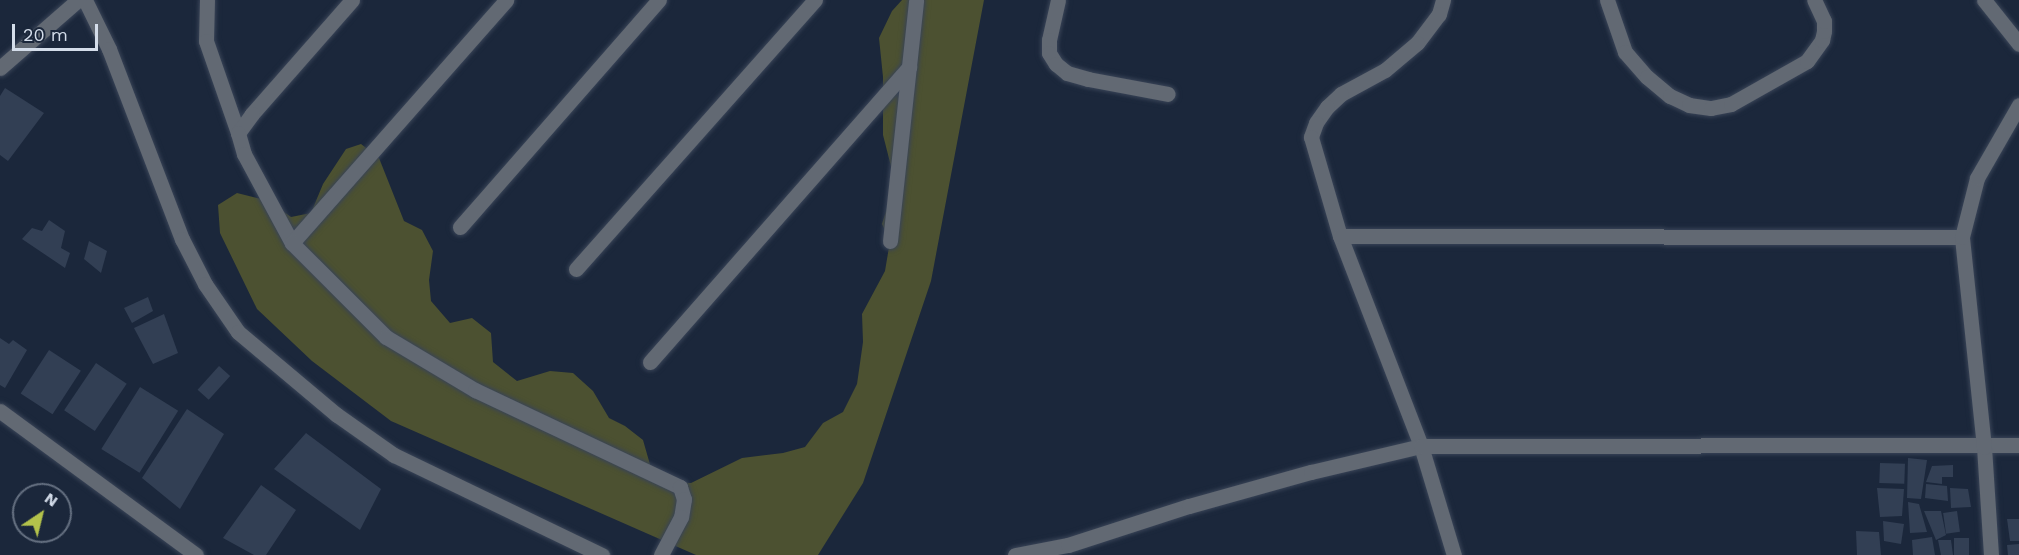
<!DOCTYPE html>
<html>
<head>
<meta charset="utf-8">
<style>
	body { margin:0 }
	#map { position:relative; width:2019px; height:555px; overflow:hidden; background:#1b273b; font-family:"Work Sans",sans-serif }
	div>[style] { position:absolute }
	.green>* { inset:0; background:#4c5131 }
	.building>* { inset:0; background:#323f54; transform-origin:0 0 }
	.roads { filter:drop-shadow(0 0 2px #394457) drop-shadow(0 0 2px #394457) }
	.minor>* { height:15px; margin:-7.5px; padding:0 7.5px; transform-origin:7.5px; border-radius:7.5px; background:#626973 }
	span { translate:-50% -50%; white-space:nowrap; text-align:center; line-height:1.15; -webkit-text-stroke:5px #1b273b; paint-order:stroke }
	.north { position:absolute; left:12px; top:483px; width:60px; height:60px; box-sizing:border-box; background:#1b273b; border:2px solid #657081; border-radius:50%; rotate:35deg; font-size:16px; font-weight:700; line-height:24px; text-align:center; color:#d4ddea }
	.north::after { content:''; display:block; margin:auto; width:21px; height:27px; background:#b3c24b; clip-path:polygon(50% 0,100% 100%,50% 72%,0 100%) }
	.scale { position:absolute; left:12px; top:24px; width:86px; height:27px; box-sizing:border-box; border:3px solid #d4ddea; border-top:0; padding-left:8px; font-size:18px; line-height:21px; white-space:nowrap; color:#d4ddea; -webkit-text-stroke:4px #1b273b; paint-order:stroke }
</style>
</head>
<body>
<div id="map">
	<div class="green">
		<div style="clip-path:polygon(902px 0,984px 0,931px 281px,863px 483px,818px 555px,696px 555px,391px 421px,312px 361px,257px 309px,220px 233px,218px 205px,237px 193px,269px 201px,291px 217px,311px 213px,323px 184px,346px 149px,361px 144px,379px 158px,404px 221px,422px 230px,433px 251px,429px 280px,431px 301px,450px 323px,472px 318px,491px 333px,493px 362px,517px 381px,550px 371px,573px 373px,593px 391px,609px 418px,625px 426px,643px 440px,651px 468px,667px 482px,691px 483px,742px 458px,783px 453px,805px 447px,823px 423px,843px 412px,857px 384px,863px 342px,862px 314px,885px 271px,890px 241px,882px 224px,895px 182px,883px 135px,883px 77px,879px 38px,892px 11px)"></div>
	</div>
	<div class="building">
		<div style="clip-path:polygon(5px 88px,44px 113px,8px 161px,0 155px,0 96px)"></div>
		<div style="clip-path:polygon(49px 220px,65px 231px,61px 248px,70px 253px,65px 268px,22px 239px,32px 228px,42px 231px)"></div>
		<div style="clip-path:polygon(89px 241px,107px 251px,101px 273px,84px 259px)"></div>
		<div style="clip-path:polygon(148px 297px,153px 311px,132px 323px,124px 308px)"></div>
		<div style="clip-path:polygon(164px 314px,178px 353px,153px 364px,134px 328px)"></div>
		<div style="clip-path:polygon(0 338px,9px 344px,13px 340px,27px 350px,5px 388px,0 385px)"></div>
		<div style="left:49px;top:350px;width:38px;height:52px;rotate:33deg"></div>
		<div style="left:96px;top:363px;width:37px;height:57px;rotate:34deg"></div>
		<div style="left:219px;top:366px;width:15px;height:32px;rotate:42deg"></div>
		<div style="left:140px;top:387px;width:45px;height:73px;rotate:32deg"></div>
		<div style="clip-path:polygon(187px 409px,224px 434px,180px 509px,142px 478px)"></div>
		<div style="clip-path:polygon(306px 433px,381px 489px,360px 530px,274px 469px)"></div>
		<div style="clip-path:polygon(1908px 458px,1927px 460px,1921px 499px,1907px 498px)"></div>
		<div style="left:1880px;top:463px;width:25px;height:20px;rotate:2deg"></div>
		<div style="clip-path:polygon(1953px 465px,1953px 477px,1942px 477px,1942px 484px,1926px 482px,1932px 466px)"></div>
		<div style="clip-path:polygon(1926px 484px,1947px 486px,1948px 501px,1925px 498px)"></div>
		<div style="clip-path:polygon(261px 485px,296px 510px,266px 555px,254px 555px,223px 538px)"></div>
		<div style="clip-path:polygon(1877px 488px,1904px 489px,1902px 516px,1880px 517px)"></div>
		<div style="clip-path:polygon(1950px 488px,1968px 489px,1971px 507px,1951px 508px)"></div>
		<div style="clip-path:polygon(1908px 502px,1919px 504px,1927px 532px,1910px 533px)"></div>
		<div style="clip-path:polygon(1924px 511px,1941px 511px,1946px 535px,1936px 540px)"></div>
		<div style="left:1957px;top:511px;width:21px;height:14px;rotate:82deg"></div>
		<div style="clip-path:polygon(2007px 519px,2019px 519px,2019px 541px,2010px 541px)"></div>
		<div style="clip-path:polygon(1883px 521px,1904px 524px,1901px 544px,1884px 541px)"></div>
		<div style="clip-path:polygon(1856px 531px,1879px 532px,1881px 555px,1857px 555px)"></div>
		<div style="clip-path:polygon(1932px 537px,1935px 555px,1913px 555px,1912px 540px)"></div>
		<div style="left:1954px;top:538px;width:15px;height:17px"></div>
		<div style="clip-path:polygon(1938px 540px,1951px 540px,1953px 555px,1941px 555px)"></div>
		<div style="clip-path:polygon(2019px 544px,2019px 555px,2008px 555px,2007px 545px)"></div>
	</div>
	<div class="roads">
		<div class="minor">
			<div style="left:85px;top:0;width:55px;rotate:63.9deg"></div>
			<div style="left:109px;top:49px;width:204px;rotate:69deg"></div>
			<div style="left:182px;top:239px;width:51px;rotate:62.9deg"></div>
			<div style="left:205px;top:284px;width:58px;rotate:55.5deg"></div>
			<div style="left:238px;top:332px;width:129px;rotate:40deg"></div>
			<div style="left:337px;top:415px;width:70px;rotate:35.1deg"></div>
			<div style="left:394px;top:455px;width:231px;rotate:25.7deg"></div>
			<div style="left:207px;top:0;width:41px;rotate:91.4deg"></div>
			<div style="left:206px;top:41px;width:97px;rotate:70.8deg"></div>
			<div style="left:352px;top:0;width:152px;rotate:131.3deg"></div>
			<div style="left:252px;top:114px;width:24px;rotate:126deg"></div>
			<div style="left:238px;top:133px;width:22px;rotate:74deg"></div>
			<div style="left:244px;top:154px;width:101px;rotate:61.7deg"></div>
			<div style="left:292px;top:243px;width:324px;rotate:-48.6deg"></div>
			<div style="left:1058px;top:0;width:41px;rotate:102.7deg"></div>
			<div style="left:1049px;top:40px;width:13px;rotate:90deg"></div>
			<div style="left:1049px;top:53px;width:13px;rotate:58deg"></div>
			<div style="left:1056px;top:64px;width:14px;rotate:39deg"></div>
			<div style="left:1067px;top:73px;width:22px;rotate:16deg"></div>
			<div style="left:1088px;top:79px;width:81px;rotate:10.6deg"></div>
			<div style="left:1443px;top:0;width:15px;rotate:106deg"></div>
			<div style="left:1439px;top:14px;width:36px;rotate:127deg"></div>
			<div style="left:1417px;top:43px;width:42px;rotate:139.8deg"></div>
			<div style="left:1385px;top:70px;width:50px;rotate:151.4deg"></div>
			<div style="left:1341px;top:94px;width:19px;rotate:137deg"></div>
			<div style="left:1327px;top:107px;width:19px;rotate:125deg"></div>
			<div style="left:1316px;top:123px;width:15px;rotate:110deg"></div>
			<div style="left:1311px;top:137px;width:103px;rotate:73.7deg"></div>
			<div style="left:1340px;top:236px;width:225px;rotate:68.9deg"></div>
			<div style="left:1421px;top:446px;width:114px;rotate:73.2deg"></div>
			<div style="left:1607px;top:0;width:55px;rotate:70.9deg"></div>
			<div style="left:1625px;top:52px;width:33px;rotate:49deg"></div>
			<div style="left:1647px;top:77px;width:30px;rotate:40deg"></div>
			<div style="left:1670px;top:96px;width:21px;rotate:25deg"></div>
			<div style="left:1689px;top:105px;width:22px;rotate:8deg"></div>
			<div style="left:1711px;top:108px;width:20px;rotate:-11deg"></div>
			<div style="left:1731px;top:104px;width:87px;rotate:-29.5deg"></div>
			<div style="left:1807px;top:61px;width:26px;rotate:-54deg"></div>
			<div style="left:1822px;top:40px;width:9px;rotate:-77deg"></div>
			<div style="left:1824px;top:31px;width:10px;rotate:-90deg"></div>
			<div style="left:1824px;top:21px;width:23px;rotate:-115deg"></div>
			<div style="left:1984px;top:0;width:56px;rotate:51.5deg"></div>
			<div style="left:0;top:68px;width:103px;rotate:-41.1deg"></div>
			<div style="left:460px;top:227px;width:302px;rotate:-48.8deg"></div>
			<div style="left:1340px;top:236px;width:622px;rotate:0.09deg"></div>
			<div style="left:890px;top:241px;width:242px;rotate:-83.8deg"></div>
			<div style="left:292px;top:243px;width:133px;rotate:45deg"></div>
			<div style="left:386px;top:337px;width:104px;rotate:30.8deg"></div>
			<div style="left:475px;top:390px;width:227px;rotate:25.3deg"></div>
			<div style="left:680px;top:487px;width:13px;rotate:72deg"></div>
			<div style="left:684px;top:499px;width:18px;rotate:99deg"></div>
			<div style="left:681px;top:517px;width:43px;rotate:117.8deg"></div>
			<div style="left:576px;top:269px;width:360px;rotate:-48.4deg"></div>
			<div style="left:650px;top:362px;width:393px;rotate:-48.7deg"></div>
			<div style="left:0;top:411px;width:243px;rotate:36.3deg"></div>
			<div style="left:1015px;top:555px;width:54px;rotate:-10.7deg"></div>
			<div style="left:1068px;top:545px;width:127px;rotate:-17.9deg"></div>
			<div style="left:1189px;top:506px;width:127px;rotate:-15.6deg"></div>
			<div style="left:1311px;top:472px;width:113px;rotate:-13.3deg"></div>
			<div style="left:1421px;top:446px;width:598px;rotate:-0.1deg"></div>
			<div style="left:1991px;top:555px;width:108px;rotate:-93.7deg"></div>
			<div style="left:1984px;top:447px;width:211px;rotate:-96deg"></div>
			<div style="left:1962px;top:237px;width:61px;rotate:-75.7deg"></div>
			<div style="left:1977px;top:178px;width:84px;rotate:-60.1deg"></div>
		</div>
	</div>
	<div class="north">N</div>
	<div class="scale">20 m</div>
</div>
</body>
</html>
